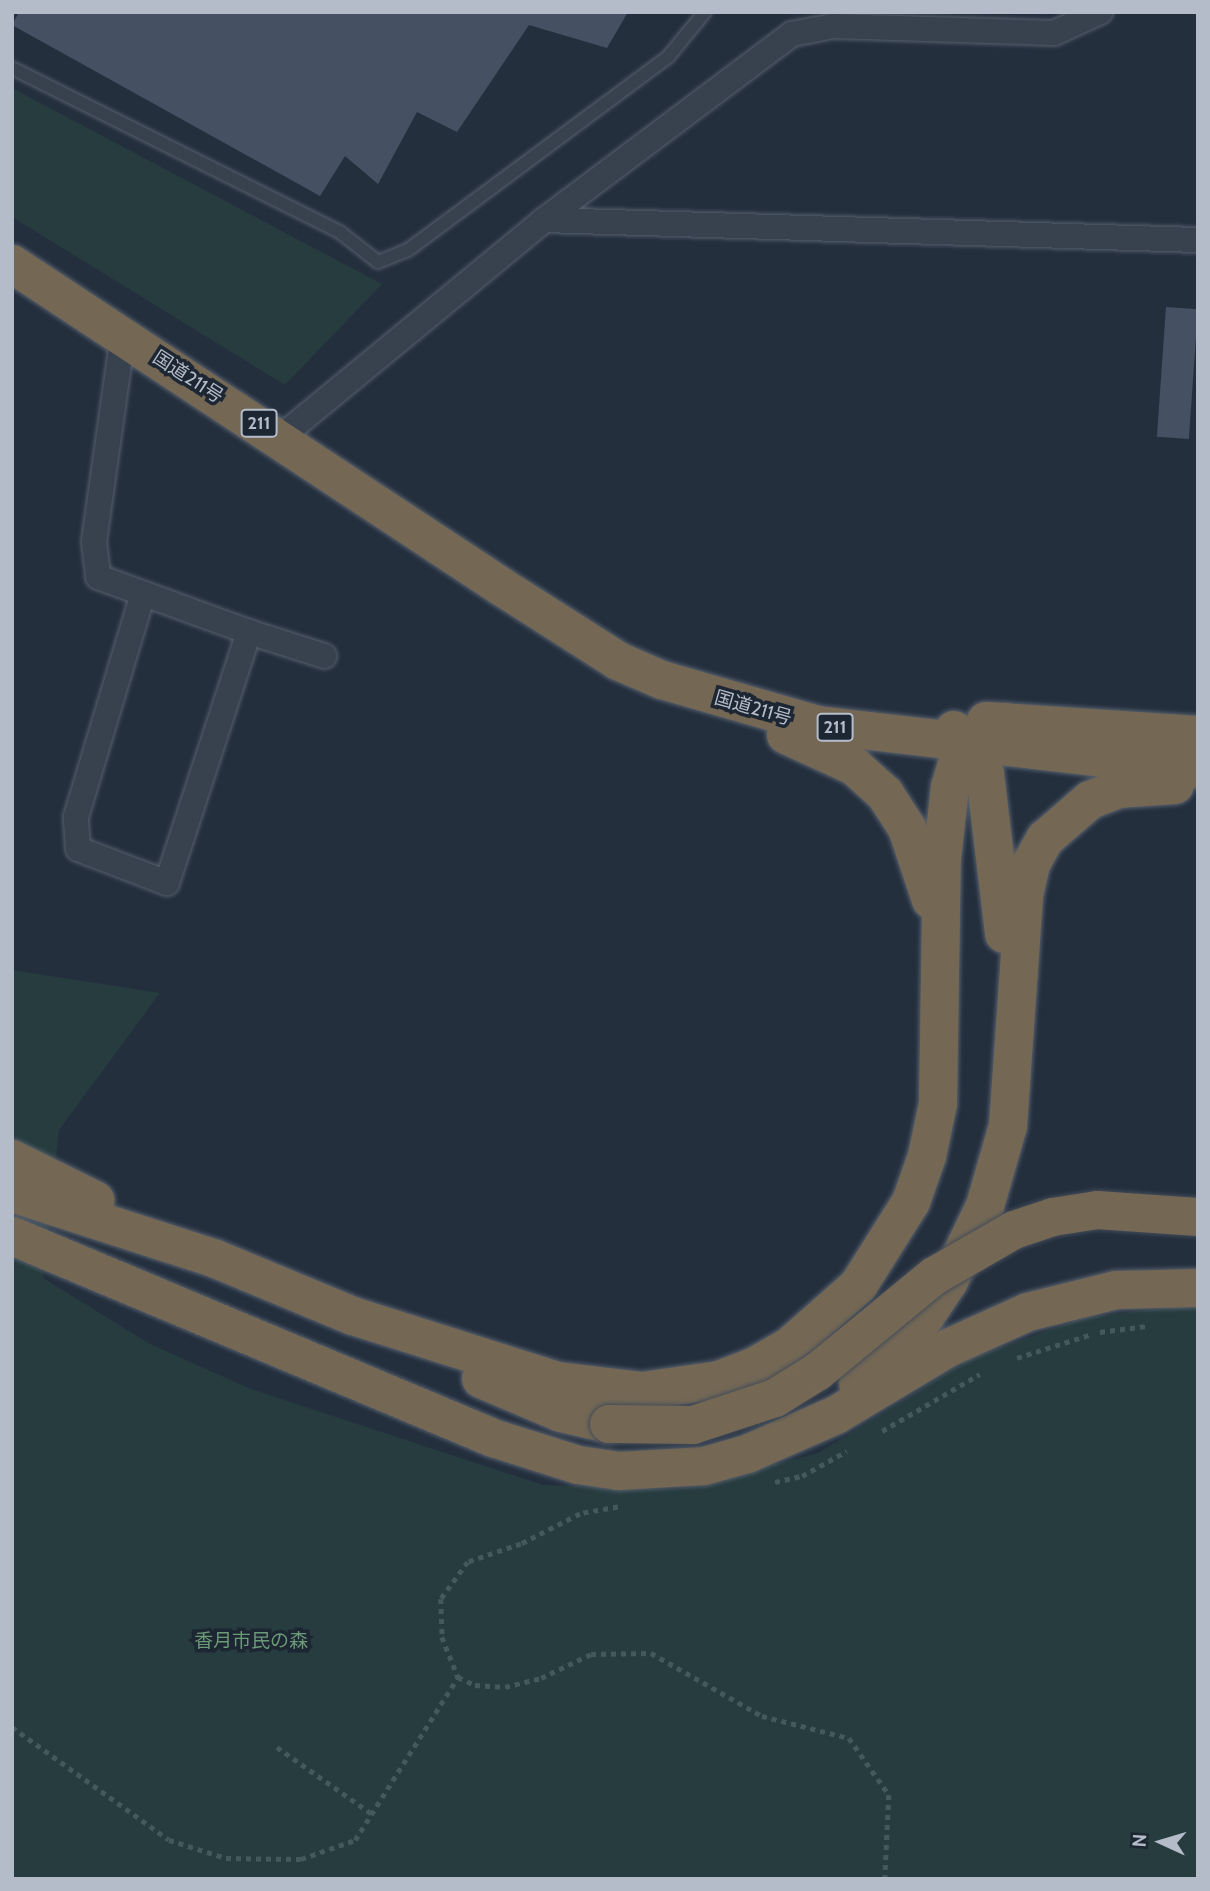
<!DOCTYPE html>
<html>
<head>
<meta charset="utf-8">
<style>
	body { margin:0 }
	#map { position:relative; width:1210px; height:1891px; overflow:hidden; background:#242f3e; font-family:Cabin,"Noto Sans JP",sans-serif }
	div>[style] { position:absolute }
	.green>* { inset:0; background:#263c3f }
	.building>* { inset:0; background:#455162; transform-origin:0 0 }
	.path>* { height:4.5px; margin-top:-2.25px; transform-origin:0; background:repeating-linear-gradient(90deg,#44595c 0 5px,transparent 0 10px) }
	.roads { filter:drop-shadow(0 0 2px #565f6c) drop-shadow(0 0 2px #565f6c) }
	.lane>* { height:12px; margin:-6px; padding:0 6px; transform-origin:6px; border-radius:6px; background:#38414e }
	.street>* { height:24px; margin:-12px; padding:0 12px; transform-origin:12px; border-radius:12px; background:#38414e }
	.highway>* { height:38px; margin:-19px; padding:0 19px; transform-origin:19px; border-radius:19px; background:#746855 }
	.bridges { filter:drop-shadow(0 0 2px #434c59) drop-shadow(0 0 2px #434c59) }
	.highway-bridge>* { height:38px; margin:-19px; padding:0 19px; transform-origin:19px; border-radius:19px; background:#746855 }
	span { translate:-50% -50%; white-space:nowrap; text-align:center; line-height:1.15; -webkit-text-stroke:7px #1d2633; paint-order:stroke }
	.shield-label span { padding:2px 5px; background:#1d2633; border:2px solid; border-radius:5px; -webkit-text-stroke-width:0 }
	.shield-label { font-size:18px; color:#b4bcc9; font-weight:700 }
	.street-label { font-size:19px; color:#b4bcc9 }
	.park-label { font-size:19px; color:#6b9a76 }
	.frame { position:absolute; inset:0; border:14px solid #b4bcc9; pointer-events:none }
	.north { position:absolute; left:1126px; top:1807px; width:70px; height:70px; -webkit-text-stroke:5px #1d2633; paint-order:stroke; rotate:274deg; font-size:19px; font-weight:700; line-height:28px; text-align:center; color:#b4bcc9 }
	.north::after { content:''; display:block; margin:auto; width:24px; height:32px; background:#b4bcc9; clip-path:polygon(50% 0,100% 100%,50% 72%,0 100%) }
</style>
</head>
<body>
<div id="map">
	<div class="green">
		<div style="clip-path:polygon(12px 88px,382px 284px,285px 385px,12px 217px)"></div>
		<div style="clip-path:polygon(12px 970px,160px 993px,59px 1130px,43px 1278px,150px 1344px,251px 1389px,543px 1485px,679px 1489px,818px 1453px,968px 1360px,1024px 1339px,1084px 1318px,1160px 1308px,1198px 1308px,1198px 1879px,12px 1879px)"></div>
	</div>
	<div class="building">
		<div style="clip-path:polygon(19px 12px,628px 12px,607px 48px,529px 25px,457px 132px,417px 112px,378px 184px,345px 156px,320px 196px,12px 25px)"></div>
		<div style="left:1166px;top:307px;width:32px;height:130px;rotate:4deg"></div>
	</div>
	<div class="path">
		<div style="left:1100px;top:1332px;width:47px;rotate:-7.3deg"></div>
		<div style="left:1017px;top:1358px;width:79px;rotate:-17.7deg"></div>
		<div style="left:882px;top:1431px;width:113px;rotate:-30.2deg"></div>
		<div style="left:775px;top:1482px;width:28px;rotate:-13deg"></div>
		<div style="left:802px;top:1476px;width:51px;rotate:-29.1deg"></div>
		<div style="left:618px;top:1507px;width:39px;rotate:170deg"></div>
		<div style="left:580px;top:1514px;width:66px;rotate:153deg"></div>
		<div style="left:521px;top:1544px;width:56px;rotate:161.2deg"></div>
		<div style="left:468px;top:1562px;width:46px;rotate:126.1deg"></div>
		<div style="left:441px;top:1599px;width:38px;rotate:88deg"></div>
		<div style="left:442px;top:1637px;width:43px;rotate:68.2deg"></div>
		<div style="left:458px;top:1677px;width:19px;rotate:25deg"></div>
		<div style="left:475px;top:1685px;width:30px;rotate:4deg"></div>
		<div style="left:505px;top:1687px;width:37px;rotate:-14deg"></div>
		<div style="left:541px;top:1678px;width:55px;rotate:-25.6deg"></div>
		<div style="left:591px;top:1654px;width:60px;rotate:-1deg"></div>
		<div style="left:651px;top:1653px;width:128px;rotate:29.6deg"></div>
		<div style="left:762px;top:1716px;width:90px;rotate:14.2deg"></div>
		<div style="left:849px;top:1738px;width:70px;rotate:54.9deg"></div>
		<div style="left:889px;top:1795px;width:84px;rotate:92.7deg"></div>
		<div style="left:12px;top:1727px;width:193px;rotate:35.7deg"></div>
		<div style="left:169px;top:1840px;width:60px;rotate:17.5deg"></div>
		<div style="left:226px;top:1858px;width:75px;rotate:0.8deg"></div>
		<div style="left:301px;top:1859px;width:57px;rotate:-19.4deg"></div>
		<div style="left:355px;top:1840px;width:193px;rotate:-57.7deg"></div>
		<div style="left:277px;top:1747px;width:116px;rotate:35.2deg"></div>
	</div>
	<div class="roads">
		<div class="lane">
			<div style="left:12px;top:68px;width:368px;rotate:26.6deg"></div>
			<div style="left:341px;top:233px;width:47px;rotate:38.1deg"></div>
			<div style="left:378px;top:262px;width:32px;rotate:-22deg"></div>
			<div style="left:408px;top:250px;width:324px;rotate:-36.6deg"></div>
			<div style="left:668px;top:57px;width:58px;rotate:-50.6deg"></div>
		</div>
		<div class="street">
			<div style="left:544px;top:220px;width:654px;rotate:1.75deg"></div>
			<div style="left:123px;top:335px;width:209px;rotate:98deg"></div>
			<div style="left:94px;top:542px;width:35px;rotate:83deg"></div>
			<div style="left:98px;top:577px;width:161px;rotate:20deg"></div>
			<div style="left:249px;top:632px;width:264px;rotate:108.1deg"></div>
			<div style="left:167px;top:883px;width:95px;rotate:-159.1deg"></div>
			<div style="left:78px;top:849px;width:32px;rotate:-94deg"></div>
			<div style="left:76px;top:817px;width:233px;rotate:-73.3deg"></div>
			<div style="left:281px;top:437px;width:341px;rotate:-39.5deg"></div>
			<div style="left:544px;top:220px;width:310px;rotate:-36.9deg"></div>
			<div style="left:792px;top:34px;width:42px;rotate:-11deg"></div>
			<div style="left:833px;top:26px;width:221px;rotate:1.8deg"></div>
			<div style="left:1054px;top:33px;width:51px;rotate:-24.5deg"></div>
			<div style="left:249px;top:632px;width:79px;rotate:17.7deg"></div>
		</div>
		<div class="highway">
			<div style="left:12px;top:264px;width:587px;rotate:33.39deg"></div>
			<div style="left:502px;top:587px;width:138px;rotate:32.5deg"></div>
			<div style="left:618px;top:661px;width:48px;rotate:23.4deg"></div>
			<div style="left:662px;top:680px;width:162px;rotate:16.1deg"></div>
			<div style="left:818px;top:725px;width:383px;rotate:6.6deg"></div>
			<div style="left:986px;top:721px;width:212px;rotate:3.8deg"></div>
			<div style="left:954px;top:730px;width:22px;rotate:39deg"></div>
			<div style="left:971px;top:744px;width:33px;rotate:65deg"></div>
			<div style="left:985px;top:774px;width:161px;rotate:83.2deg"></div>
			<div style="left:786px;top:735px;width:75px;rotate:24.5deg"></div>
			<div style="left:854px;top:766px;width:42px;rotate:42.1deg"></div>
			<div style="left:885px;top:794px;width:40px;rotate:57.1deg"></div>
			<div style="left:907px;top:828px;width:76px;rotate:71.6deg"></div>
			<div style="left:12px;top:1159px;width:93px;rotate:26.3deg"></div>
			<div style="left:12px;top:1193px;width:214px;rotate:17.9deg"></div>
			<div style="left:216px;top:1259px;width:148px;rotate:22.6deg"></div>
			<div style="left:353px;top:1316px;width:215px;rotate:17.6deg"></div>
			<div style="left:558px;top:1381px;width:85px;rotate:6.8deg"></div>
			<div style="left:642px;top:1391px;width:78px;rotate:-8.1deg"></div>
			<div style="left:719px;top:1380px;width:39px;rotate:-21deg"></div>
			<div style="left:755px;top:1366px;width:40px;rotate:-29.7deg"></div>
			<div style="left:790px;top:1346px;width:91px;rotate:-41.4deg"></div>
			<div style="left:858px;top:1286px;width:99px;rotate:-57.8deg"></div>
			<div style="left:911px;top:1202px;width:49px;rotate:-70.8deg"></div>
			<div style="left:927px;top:1156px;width:53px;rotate:-78.1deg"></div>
			<div style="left:938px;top:1104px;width:245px;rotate:-89.1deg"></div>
			<div style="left:942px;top:859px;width:72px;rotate:-83.7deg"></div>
			<div style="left:950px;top:787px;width:24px;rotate:-73deg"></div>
			<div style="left:957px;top:764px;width:24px;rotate:-55deg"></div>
			<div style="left:971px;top:744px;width:40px;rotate:-34deg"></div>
			<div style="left:12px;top:1236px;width:522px;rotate:22.78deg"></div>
			<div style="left:493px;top:1438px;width:89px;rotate:17.6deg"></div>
			<div style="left:578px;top:1465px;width:41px;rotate:8.3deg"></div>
			<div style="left:619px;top:1471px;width:85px;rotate:-3.4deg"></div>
			<div style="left:704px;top:1466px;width:45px;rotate:-15.6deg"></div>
			<div style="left:747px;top:1454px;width:97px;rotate:-23.7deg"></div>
			<div style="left:836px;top:1415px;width:131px;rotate:-30.9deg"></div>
			<div style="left:948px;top:1348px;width:88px;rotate:-24.2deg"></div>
			<div style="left:1028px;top:1312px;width:91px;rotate:-14deg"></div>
			<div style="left:1116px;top:1290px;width:82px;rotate:-1.4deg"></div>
			<div style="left:481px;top:1379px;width:87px;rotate:23deg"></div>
			<div style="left:561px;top:1413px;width:49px;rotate:12.9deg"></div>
			<div style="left:858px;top:1383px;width:94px;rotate:-44.6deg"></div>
			<div style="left:925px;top:1317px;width:43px;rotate:-56.3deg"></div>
			<div style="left:949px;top:1281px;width:83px;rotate:-64.4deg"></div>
			<div style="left:985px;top:1206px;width:83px;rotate:-74deg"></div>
			<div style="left:1008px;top:1126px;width:232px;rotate:-86deg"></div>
			<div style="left:1024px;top:895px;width:32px;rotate:-77deg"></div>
			<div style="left:1031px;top:864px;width:29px;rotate:-61deg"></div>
			<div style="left:1045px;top:839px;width:60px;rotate:-40.9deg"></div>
			<div style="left:1090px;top:800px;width:30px;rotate:-21deg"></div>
			<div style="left:1118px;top:789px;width:57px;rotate:-4deg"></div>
		</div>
	</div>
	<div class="bridges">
		<div class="highway-bridge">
			<div style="left:609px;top:1424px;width:84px;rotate:0.7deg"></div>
			<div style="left:693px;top:1425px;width:86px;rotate:-18.2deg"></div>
			<div style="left:775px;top:1398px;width:49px;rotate:-31.8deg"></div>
			<div style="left:817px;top:1372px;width:151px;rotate:-39.4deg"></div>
			<div style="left:934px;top:1276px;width:92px;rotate:-29.9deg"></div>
			<div style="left:1014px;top:1230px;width:41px;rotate:-18.4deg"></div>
			<div style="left:1053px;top:1217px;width:45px;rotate:-9deg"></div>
			<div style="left:1097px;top:1210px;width:101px;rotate:4deg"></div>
		</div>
	</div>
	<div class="shield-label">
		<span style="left:259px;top:423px">211</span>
		<span style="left:835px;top:727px">211</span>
	</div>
	<div class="street-label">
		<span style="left:188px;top:377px;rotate:33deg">国道211号</span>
		<span style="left:753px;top:708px;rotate:16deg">国道211号</span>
	</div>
	<div class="park-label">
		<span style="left:251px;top:1641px">香月市民の森</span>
	</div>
	<div class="frame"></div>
	<div class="north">N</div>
</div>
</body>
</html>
